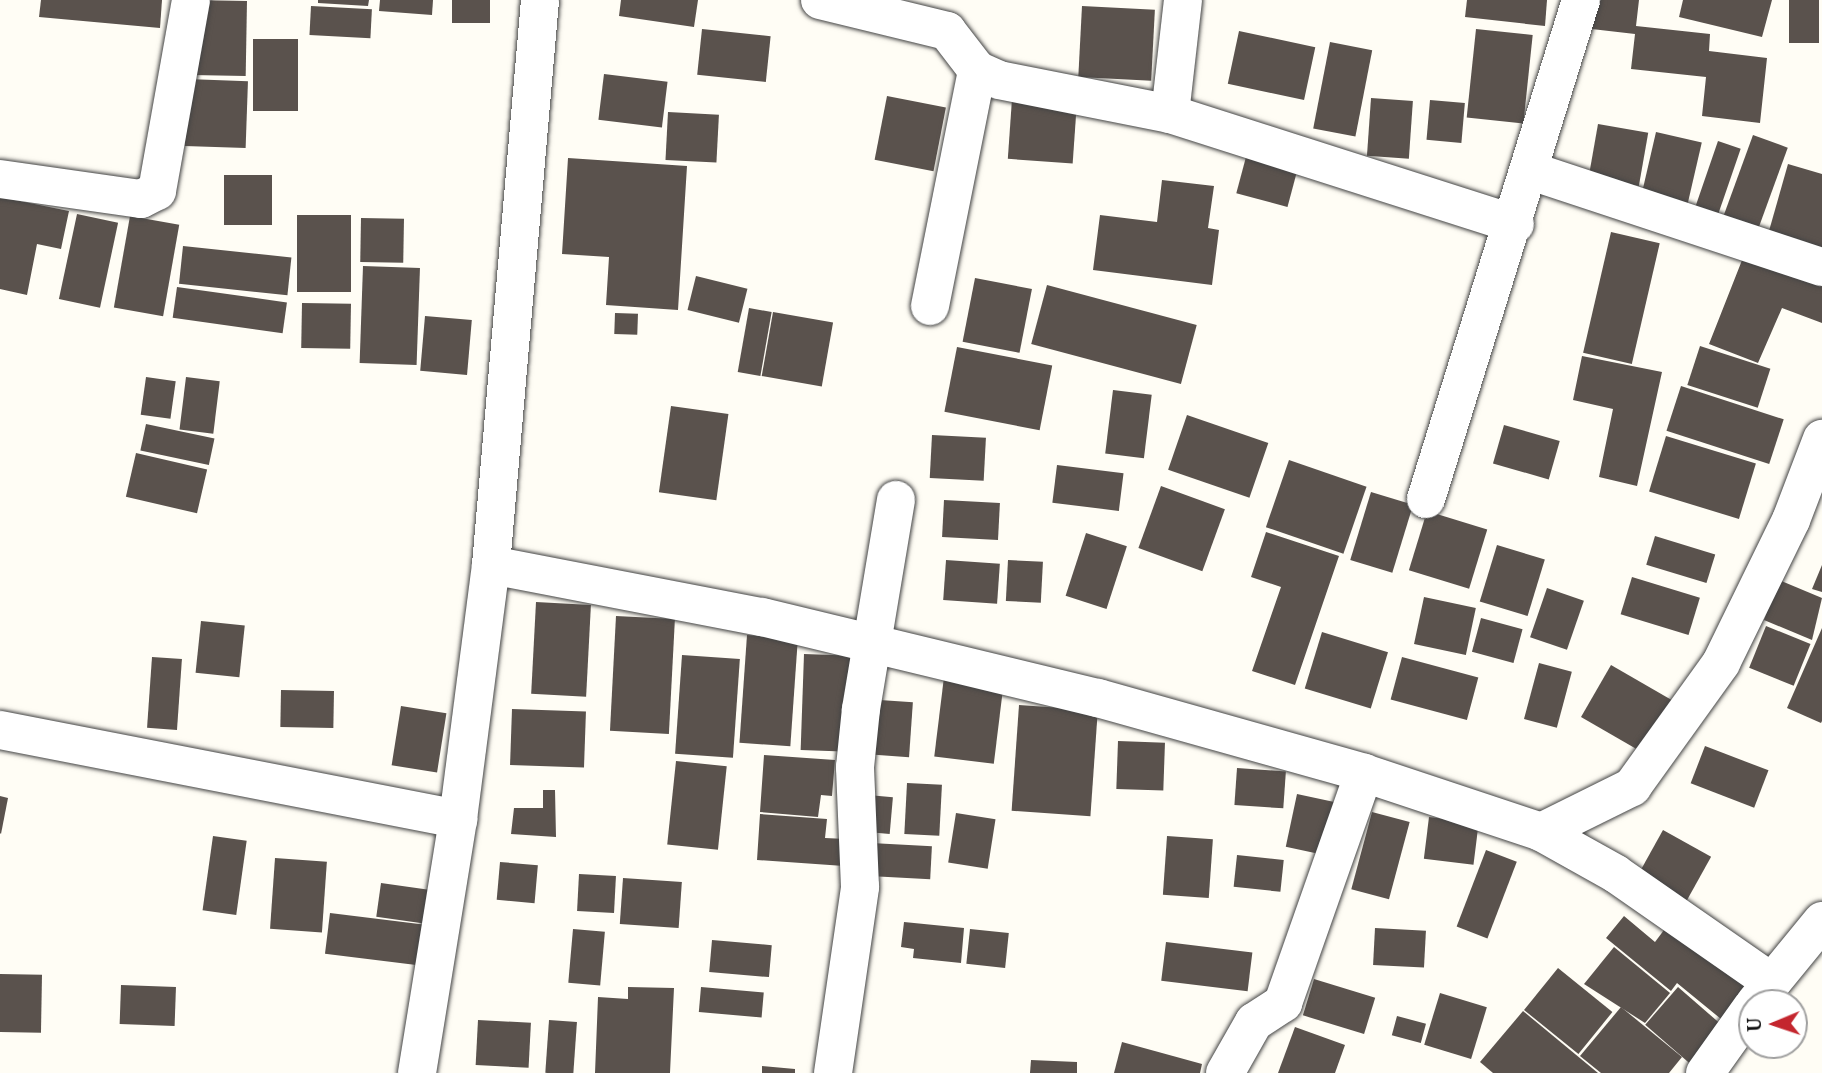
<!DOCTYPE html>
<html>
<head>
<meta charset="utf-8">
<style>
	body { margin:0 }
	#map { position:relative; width:1822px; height:1073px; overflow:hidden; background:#fffdf5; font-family:"PT Serif",serif }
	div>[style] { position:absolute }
	.building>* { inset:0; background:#5a524d; transform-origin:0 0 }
	.roads { filter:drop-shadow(0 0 2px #444) drop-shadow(0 0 2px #444) }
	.minor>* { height:38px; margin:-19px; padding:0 19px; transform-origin:19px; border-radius:19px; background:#fff }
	span { translate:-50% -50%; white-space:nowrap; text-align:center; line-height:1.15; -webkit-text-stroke:7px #fff; paint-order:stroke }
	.north { position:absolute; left:1738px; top:989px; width:70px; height:70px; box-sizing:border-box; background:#fff; border:2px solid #a0a0a0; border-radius:50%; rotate:268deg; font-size:19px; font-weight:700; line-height:28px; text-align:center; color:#111 }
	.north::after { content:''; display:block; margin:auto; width:24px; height:32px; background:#c4262e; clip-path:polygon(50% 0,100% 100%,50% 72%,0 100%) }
</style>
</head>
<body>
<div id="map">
	<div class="building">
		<div style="clip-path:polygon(41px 0,162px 0,160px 28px,39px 17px)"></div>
		<div style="left:193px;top:0;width:54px;height:75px;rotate:1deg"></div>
		<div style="clip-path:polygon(318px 0,369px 0,368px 6px,318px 3px)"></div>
		<div style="clip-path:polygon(380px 0,433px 0,432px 15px,379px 11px)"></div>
		<div style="left:452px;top:0;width:38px;height:23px"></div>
		<div style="clip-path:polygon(621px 0,698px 0,694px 27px,619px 16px)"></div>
		<div style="clip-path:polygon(1467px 0,1547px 0,1545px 26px,1465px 17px)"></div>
		<div style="clip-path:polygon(1586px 0,1639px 0,1636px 26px,1710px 34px,1709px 51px,1767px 58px,1760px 123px,1702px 116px,1706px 77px,1631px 69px,1635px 34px,1583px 28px)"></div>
		<div style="clip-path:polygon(1683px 0,1772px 0,1762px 37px,1679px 17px)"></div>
		<div style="left:1789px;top:0;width:30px;height:43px"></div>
		<div style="left:311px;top:6px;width:61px;height:29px;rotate:3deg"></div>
		<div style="left:1082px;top:6px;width:73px;height:71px;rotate:3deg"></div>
		<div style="left:702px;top:29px;width:69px;height:46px;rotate:6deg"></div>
		<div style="left:1476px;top:29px;width:57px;height:89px;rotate:6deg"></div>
		<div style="left:1239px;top:31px;width:78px;height:54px;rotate:12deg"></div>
		<div style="left:253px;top:39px;width:45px;height:72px"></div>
		<div style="left:1330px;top:42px;width:43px;height:88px;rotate:11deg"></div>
		<div style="left:604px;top:74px;width:64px;height:46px;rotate:7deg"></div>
		<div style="left:187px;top:79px;width:61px;height:67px;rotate:2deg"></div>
		<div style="left:887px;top:96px;width:60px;height:65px;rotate:11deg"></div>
		<div style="left:1371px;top:98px;width:42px;height:58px;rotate:4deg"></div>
		<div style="left:1012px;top:99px;width:65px;height:60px;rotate:4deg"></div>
		<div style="left:1430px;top:100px;width:35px;height:40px;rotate:5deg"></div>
		<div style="left:668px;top:112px;width:51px;height:48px;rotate:3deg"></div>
		<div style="left:1598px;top:124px;width:51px;height:54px;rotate:10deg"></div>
		<div style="left:1656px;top:132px;width:47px;height:69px;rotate:13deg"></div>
		<div style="left:1753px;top:135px;width:37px;height:86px;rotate:20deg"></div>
		<div style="left:1718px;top:141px;width:24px;height:75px;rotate:19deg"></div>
		<div style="left:1250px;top:142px;width:53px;height:53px;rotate:15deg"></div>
		<div style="clip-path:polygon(568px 158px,687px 166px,678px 310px,606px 305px,609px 257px,562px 254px)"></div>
		<div style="clip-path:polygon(1788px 164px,1822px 174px,1822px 261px,1765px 245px)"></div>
		<div style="left:224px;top:175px;width:48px;height:50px"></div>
		<div style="clip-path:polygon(1162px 180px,1214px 186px,1208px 228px,1219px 230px,1212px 285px,1093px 270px,1100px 215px,1157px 222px)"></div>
		<div style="clip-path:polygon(0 197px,69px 211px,61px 249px,37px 244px,27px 295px,0 289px)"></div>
		<div style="left:77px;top:214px;width:42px;height:87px;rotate:12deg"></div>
		<div style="left:297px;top:215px;width:54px;height:77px"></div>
		<div style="left:130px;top:216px;width:50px;height:93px;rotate:10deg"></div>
		<div style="left:361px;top:218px;width:43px;height:44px;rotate:1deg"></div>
		<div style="left:1611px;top:232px;width:50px;height:124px;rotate:13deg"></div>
		<div style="clip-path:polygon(1748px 245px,1822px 274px,1822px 323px,1782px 308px,1758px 363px,1709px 344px)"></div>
		<div style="left:183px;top:246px;width:109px;height:38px;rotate:6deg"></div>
		<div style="left:363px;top:266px;width:57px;height:97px;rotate:2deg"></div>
		<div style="left:696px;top:276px;width:53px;height:35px;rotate:14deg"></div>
		<div style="left:975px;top:278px;width:58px;height:65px;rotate:11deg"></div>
		<div style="left:1047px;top:285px;width:155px;height:61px;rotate:15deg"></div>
		<div style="left:177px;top:287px;width:111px;height:31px;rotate:8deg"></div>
		<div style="left:302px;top:303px;width:49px;height:45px;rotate:1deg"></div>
		<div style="left:749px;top:308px;width:23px;height:65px;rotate:10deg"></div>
		<div style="left:773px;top:312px;width:61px;height:65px;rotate:10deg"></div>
		<div style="left:615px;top:313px;width:23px;height:21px;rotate:2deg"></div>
		<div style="left:425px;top:316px;width:47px;height:55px;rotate:5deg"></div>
		<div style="left:1700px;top:346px;width:74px;height:41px;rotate:18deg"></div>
		<div style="left:957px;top:347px;width:97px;height:66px;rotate:11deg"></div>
		<div style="clip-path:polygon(1582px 356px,1662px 372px,1637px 486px,1599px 477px,1613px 409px,1573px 400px)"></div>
		<div style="left:146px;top:377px;width:30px;height:38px;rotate:8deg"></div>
		<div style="left:186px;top:377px;width:34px;height:53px;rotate:7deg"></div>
		<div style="left:1681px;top:386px;width:108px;height:47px;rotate:18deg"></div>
		<div style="left:1113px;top:390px;width:39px;height:64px;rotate:7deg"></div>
		<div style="left:671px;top:406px;width:58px;height:87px;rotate:8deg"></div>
		<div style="left:1187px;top:415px;width:86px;height:58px;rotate:19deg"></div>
		<div style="left:146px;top:424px;width:70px;height:27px;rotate:12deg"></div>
		<div style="left:1504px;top:425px;width:58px;height:40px;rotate:16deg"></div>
		<div style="left:932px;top:435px;width:54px;height:43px;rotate:3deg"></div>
		<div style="left:1666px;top:436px;width:94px;height:58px;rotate:17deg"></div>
		<div style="left:136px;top:453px;width:73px;height:45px;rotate:13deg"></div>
		<div style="left:1289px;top:460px;width:82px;height:71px;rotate:19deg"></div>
		<div style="left:1057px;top:465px;width:67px;height:38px;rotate:7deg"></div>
		<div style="left:1161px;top:486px;width:68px;height:66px;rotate:20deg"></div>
		<div style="left:1371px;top:492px;width:44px;height:71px;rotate:17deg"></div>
		<div style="left:944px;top:500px;width:56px;height:37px;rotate:3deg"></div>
		<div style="left:1427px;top:511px;width:63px;height:62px;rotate:17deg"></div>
		<div style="clip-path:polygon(1266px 532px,1339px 556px,1295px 685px,1252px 671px,1281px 587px,1251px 577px)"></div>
		<div style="left:1086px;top:533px;width:43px;height:66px;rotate:18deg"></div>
		<div style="left:1655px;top:536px;width:63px;height:30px;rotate:17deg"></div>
		<div style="left:1497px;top:545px;width:50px;height:59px;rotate:17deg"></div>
		<div style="left:946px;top:560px;width:54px;height:40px;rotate:4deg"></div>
		<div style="left:1008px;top:560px;width:35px;height:41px;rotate:3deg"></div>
		<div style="clip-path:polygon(1822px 565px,1822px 592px,1812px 589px)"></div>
		<div style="left:1632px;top:577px;width:71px;height:39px;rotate:17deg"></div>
		<div style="clip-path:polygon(1779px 580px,1822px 598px,1812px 640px,1764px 620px)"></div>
		<div style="left:1547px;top:588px;width:39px;height:52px;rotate:19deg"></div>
		<div style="left:1424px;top:597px;width:53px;height:48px;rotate:12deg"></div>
		<div style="left:536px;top:602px;width:55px;height:92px;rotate:3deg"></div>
		<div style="left:616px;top:616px;width:59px;height:115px;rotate:3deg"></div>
		<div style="left:1481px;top:618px;width:43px;height:35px;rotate:15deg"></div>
		<div style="left:201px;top:621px;width:44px;height:52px;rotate:6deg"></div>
		<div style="left:1766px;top:626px;width:48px;height:45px;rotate:22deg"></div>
		<div style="clip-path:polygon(1822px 628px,1822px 721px,1821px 723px,1787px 708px)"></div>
		<div style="left:1322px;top:632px;width:69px;height:59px;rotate:17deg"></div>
		<div style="left:747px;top:635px;width:51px;height:108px;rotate:4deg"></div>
		<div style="left:804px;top:654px;width:49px;height:96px;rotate:2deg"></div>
		<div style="left:682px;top:655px;width:58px;height:99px;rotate:4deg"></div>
		<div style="left:152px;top:657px;width:30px;height:71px;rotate:4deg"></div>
		<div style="left:1402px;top:657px;width:79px;height:44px;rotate:15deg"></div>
		<div style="left:1539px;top:663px;width:34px;height:58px;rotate:15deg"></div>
		<div style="left:1611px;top:665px;width:73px;height:60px;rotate:30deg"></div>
		<div style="left:944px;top:677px;width:60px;height:80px;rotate:7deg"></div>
		<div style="left:281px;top:690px;width:53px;height:37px;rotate:1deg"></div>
		<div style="left:865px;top:699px;width:48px;height:55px;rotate:4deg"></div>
		<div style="left:1019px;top:705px;width:79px;height:106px;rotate:4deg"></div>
		<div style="left:401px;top:706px;width:46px;height:60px;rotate:9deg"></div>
		<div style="left:512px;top:709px;width:74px;height:56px;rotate:2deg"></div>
		<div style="left:1118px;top:741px;width:47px;height:48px;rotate:2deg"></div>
		<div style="left:1705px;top:746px;width:68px;height:40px;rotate:21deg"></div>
		<div style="clip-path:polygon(764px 755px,835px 760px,832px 796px,821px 795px,818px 817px,760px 812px)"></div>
		<div style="left:676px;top:761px;width:51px;height:84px;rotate:6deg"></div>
		<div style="left:1237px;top:768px;width:49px;height:37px;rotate:4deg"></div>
		<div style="left:907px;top:783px;width:35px;height:51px;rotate:3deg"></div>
		<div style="clip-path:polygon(543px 790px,555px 790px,556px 837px,511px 834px,514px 808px,543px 808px)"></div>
		<div style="left:1297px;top:794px;width:44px;height:54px;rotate:12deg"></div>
		<div style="left:868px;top:795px;width:25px;height:37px;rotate:5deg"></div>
		<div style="clip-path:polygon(0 796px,8px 798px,1px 834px,0 833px)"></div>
		<div style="left:1372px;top:812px;width:39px;height:80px;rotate:15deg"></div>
		<div style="left:956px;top:813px;width:40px;height:50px;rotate:9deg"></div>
		<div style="clip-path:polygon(760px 814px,827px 819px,825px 838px,846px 839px,844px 866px,757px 860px)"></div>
		<div style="left:1429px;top:817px;width:50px;height:42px;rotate:7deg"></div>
		<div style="left:1663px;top:830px;width:55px;height:51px;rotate:29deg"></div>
		<div style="left:213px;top:836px;width:34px;height:75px;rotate:8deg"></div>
		<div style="left:1167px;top:836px;width:46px;height:59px;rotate:4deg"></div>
		<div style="left:871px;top:843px;width:61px;height:33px;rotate:3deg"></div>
		<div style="left:1486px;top:850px;width:33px;height:82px;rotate:21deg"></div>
		<div style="left:1237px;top:855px;width:47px;height:32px;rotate:6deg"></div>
		<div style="left:275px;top:858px;width:52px;height:71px;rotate:4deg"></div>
		<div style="left:500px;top:862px;width:38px;height:38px;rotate:5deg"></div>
		<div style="left:579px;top:874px;width:37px;height:37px;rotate:3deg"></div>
		<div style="left:623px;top:878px;width:59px;height:46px;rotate:4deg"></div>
		<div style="left:381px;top:883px;width:50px;height:34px;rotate:8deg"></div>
		<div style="left:330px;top:913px;width:98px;height:41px;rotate:7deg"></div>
		<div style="clip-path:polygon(1624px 916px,1655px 942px,1673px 918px,1750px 983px,1721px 1019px,1677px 983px,1671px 991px,1606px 938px)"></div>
		<div style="clip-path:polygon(904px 922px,964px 928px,961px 963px,913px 958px,914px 949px,901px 947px)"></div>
		<div style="left:1375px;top:928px;width:51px;height:37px;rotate:3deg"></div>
		<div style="left:573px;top:929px;width:32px;height:54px;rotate:5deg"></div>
		<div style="left:970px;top:929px;width:39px;height:35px;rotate:6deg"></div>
		<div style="left:712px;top:940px;width:60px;height:32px;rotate:5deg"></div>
		<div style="left:1166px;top:942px;width:87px;height:39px;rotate:7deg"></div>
		<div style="clip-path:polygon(1614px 947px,1670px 993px,1645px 1023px,1584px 984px)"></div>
		<div style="left:1558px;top:968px;width:70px;height:54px;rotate:39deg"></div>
		<div style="left:0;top:974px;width:42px;height:58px;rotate:1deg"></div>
		<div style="left:1314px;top:979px;width:64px;height:38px;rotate:17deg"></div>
		<div style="left:121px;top:985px;width:55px;height:39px;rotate:2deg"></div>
		<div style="clip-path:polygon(628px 987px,674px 988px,670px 1073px,595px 1073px,598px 997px,628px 999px)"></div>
		<div style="left:701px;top:987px;width:63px;height:25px;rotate:5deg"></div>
		<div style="left:1678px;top:987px;width:66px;height:50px;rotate:41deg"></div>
		<div style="left:1440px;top:993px;width:49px;height:54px;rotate:17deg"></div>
		<div style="clip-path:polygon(1621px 1007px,1682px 1057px,1669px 1073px,1601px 1073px,1580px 1056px)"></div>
		<div style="clip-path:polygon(1523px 1011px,1598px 1073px,1493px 1073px,1480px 1062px)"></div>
		<div style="left:1397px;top:1016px;width:30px;height:20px;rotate:15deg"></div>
		<div style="left:478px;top:1020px;width:53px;height:45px;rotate:3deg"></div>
		<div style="left:549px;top:1020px;width:28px;height:53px;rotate:4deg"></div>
		<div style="clip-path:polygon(1295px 1027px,1345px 1045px,1335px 1073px,1278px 1073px)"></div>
		<div style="clip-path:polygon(1122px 1042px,1202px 1064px,1200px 1073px,1114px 1073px)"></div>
		<div style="clip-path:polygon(1031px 1060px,1077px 1062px,1077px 1073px,1030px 1073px)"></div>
		<div style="clip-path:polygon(762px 1066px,795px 1069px,795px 1073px,762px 1073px)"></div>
	</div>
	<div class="roads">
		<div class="minor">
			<div style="left:820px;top:0;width:131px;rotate:13.7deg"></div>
			<div style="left:947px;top:31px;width:49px;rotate:52.4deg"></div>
			<div style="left:977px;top:70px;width:24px;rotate:24deg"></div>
			<div style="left:999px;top:80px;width:174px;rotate:11.2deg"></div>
			<div style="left:1170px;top:114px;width:362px;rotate:17.7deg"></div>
			<div style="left:1170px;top:114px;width:115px;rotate:-83.5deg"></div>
			<div style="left:1531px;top:171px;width:306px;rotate:18.3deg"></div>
			<div style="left:0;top:179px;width:142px;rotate:8.1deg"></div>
			<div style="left:141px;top:199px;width:18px;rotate:-27deg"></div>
			<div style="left:157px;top:191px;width:194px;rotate:-79.9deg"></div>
			<div style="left:930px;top:306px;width:241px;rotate:-78.7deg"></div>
			<div style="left:1426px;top:499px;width:523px;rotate:-72.74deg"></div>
			<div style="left:491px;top:565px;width:276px;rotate:10.9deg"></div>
			<div style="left:762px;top:617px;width:346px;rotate:13.6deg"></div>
			<div style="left:1098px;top:698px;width:276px;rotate:15.7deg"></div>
			<div style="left:1364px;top:773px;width:187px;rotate:18.4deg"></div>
			<div style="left:1541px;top:832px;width:86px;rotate:29.2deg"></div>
			<div style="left:1616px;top:874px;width:188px;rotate:34.8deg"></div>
			<div style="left:0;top:730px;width:467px;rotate:11deg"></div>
			<div style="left:458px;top:819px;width:256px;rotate:-82.6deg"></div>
			<div style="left:491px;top:565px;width:567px;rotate:-85.04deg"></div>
			<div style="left:1541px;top:832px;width:102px;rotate:-26.3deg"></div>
			<div style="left:1632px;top:787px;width:153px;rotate:-54.3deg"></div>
			<div style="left:1721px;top:663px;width:159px;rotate:-63.9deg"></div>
			<div style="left:1791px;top:520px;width:87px;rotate:-69.1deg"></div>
			<div style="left:1755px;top:1003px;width:106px;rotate:-50.7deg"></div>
			<div style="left:417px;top:1073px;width:257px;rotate:-80.8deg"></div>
			<div style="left:833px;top:1073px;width:188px;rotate:-81.7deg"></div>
			<div style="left:860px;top:887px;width:120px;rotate:-92.4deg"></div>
			<div style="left:855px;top:767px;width:58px;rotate:-84.1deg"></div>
			<div style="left:861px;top:709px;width:212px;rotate:-80.5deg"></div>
			<div style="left:1225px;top:1073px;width:59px;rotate:-60.4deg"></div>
			<div style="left:1254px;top:1022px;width:35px;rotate:-33deg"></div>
			<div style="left:1283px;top:1003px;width:244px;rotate:-70.6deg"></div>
			<div style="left:1705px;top:1073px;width:81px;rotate:-54.5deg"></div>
		</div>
	</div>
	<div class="north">U</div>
</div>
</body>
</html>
